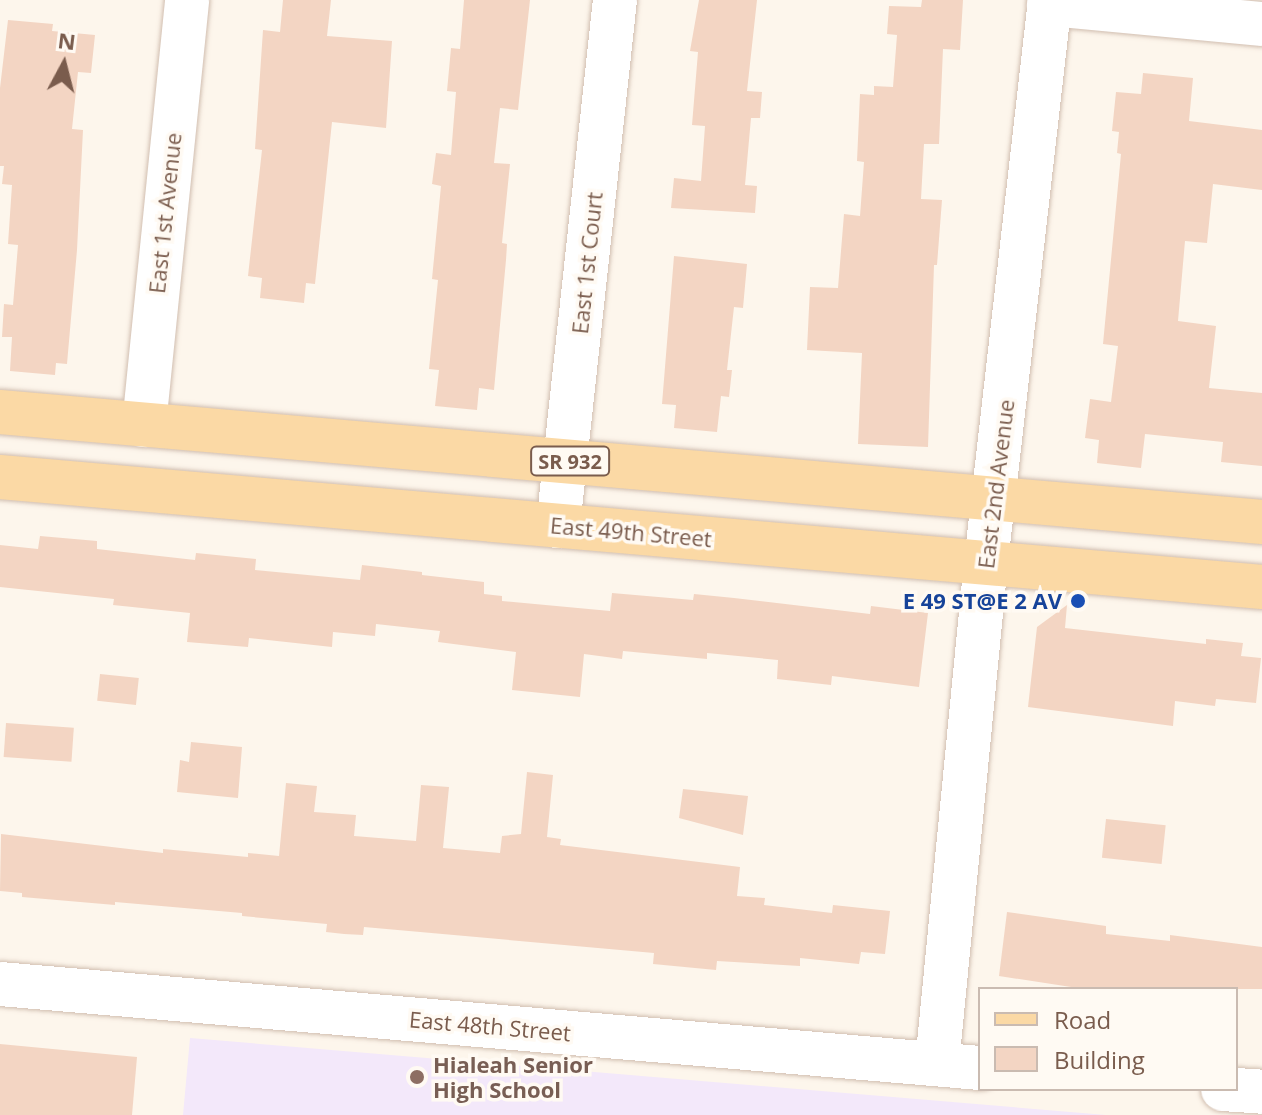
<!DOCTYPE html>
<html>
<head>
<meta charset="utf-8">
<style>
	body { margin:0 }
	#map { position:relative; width:1262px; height:1115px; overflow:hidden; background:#fdf6ec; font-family:"Open Sans",sans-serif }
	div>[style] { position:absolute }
	.education>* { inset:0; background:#f3e8fa }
	.building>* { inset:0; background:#f3d5c3; transform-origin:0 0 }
	.roads { filter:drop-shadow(0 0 2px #d1beb0) drop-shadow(0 0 2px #d1beb0) }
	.minor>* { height:44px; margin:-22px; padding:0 22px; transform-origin:22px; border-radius:22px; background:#fff }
	.major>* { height:44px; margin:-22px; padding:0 22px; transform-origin:22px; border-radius:22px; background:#fbd9a5 }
	.dots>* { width:22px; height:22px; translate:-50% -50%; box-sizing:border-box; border:4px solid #fffaf3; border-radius:50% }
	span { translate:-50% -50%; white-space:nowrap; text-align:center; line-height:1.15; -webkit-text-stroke:7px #fffaf3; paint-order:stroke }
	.shield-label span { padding:2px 6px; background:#fffaf3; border:2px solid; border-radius:6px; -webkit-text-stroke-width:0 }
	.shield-label { font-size:20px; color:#7a5c4d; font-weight:700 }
	.street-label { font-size:22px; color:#7a5c4d }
	.transit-label { font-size:22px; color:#164399; font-weight:700 }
	.right { translate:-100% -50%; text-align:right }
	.education-label { font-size:22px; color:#785e54; font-weight:700 }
	.left { translate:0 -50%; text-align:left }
	.legend { position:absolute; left:978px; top:987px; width:260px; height:104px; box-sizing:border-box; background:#fffaf3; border:2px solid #cabbb1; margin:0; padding:10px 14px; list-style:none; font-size:24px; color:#7a5c4d }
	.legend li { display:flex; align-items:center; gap:16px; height:40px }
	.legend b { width:40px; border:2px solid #cabbb1 }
	.north { position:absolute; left:24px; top:24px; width:80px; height:80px; -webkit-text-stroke:6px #fffaf3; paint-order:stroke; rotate:7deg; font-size:22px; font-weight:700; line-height:32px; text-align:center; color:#7a5c4d }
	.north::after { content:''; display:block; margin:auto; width:28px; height:36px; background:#7a5c4d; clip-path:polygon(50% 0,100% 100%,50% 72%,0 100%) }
</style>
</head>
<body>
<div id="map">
	<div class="education">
		<div style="clip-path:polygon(190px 1038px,1106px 1115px,183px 1115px)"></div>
	</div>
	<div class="building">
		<div style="clip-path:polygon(283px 0,331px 0,327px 36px,392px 41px,386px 128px,332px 122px,315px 284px,306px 283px,304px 303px,260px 298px,262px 278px,248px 276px,262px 150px,255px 149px,263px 30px,280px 32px)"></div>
		<div style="clip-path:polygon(464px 0,530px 0,518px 110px,500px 108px,494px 163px,510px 164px,502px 243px,507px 244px,506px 260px,494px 390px,479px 388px,477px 410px,435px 406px,439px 370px,429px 369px,438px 280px,432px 279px,441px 186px,432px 184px,436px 153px,451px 155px,456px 92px,447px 91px,451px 48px,460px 49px)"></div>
		<div style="clip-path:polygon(699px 0,757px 0,747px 91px,762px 92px,760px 118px,751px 118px,745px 185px,757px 186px,755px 213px,671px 208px,674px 178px,701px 181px,705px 126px,692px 125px,698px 52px,690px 51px)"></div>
		<div style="clip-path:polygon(922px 0,963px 0,960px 50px,943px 49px,939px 144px,924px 144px,921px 199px,942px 200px,937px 265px,934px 265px,928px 447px,858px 444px,862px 353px,807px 350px,810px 287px,838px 288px,844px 214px,860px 216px,864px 162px,857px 161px,860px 94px,874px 95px,874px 86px,893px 87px,897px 35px,887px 34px,889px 6px,921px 7px)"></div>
		<div style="clip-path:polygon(8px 20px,53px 24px,52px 31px,95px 35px,91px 73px,78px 72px,72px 129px,83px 130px,77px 250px,67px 364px,56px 363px,55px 375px,10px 371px,12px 337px,2px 337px,4px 304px,13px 305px,18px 245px,8px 244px,12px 185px,2px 184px,4px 166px,0 166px,0 88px)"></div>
		<div style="clip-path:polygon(1143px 73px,1193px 78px,1189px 121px,1262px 130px,1262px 190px,1213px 184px,1207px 243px,1185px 241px,1178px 321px,1216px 326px,1209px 388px,1262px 393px,1262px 466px,1221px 462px,1223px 442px,1145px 434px,1141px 468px,1097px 463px,1099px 440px,1085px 438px,1090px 399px,1111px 402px,1118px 346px,1103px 344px,1121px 154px,1117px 153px,1119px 132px,1112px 131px,1116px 92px,1141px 94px)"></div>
		<div style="clip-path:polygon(674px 256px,747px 264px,743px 308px,734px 307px,727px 370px,732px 370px,729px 397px,721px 396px,717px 432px,674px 428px,676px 405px,662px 404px)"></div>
		<div style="clip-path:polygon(40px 536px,97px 541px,97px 549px,195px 560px,196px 553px,256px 559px,255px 570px,360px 580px,362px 565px,422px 572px,422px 575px,484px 582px,484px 594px,502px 596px,502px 601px,610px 611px,612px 593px,693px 600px,694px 594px,734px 598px,870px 614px,871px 606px,928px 613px,919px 687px,832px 676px,831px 685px,777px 679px,778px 660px,707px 653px,707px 659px,623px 651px,622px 659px,584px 654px,580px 697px,512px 690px,516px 652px,438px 642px,440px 631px,376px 624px,375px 636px,333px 632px,332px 647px,249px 638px,248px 647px,187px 642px,190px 613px,113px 605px,114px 599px,0 587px,0 545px,38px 549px)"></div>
		<div style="clip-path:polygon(1067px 605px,1065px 628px,1206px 644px,1206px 639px,1243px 643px,1241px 656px,1261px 658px,1256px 703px,1216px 699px,1215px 706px,1175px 701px,1173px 726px,1028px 707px,1037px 627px)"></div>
		<div style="left:100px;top:674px;width:39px;height:27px;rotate:6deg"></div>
		<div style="left:6px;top:723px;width:68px;height:34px;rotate:4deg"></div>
		<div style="clip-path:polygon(191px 742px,242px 747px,238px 798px,177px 792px,180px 760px,189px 762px)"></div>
		<div style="clip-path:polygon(527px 772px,553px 775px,547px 837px,561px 839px,560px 845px,740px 867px,737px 896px,765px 898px,764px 905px,832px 913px,833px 905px,890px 911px,885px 954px,861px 952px,859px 964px,800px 958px,800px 966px,717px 961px,716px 970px,653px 964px,654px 953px,364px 927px,363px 935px,344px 934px,326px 932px,327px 924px,242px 916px,242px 913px,115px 902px,115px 905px,22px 897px,22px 893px,0 891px,1px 834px,163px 853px,163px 849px,248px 857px,248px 853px,279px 856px,286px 783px,317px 786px,314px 812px,356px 815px,354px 836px,416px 841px,421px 785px,449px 787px,443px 848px,500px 853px,502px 836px,521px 834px)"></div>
		<div style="clip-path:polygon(683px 789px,748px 796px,743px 835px,679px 818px)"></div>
		<div style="left:1106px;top:819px;width:60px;height:39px;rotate:6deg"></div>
		<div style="clip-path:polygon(1007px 912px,1106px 926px,1106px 934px,1170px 941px,1170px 935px,1262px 947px,1262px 989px,1084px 989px,999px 976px)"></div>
		<div style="clip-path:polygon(0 1044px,137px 1057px,132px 1115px,0 1115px)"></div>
	</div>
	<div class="roads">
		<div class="minor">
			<div style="left:1049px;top:4px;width:214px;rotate:5.4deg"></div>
			<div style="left:144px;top:425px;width:427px;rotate:-84.2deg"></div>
			<div style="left:558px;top:526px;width:529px;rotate:-83.82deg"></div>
			<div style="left:0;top:984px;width:984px;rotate:4.9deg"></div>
			<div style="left:937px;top:1064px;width:504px;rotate:-84.43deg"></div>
			<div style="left:986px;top:562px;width:566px;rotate:-83.5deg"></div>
			<div style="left:1223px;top:1089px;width:39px;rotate:4deg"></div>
		</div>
		<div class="major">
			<div style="left:0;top:412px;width:1267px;rotate:4.98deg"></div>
			<div style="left:0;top:477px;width:1267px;rotate:4.98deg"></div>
		</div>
	</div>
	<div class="dots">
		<div style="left:1078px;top:601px;background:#1a4fb4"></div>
		<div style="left:417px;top:1077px;background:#8d6e63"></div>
	</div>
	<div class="shield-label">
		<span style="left:570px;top:461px">SR 932</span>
	</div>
	<div class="street-label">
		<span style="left:165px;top:213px;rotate:-84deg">East 1st Avenue</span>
		<span style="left:587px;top:263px;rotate:-84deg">East 1st Court</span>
		<span style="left:996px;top:484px;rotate:-83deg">East 2nd Avenue</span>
		<span style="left:631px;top:532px;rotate:5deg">East 49th Street</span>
		<span style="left:490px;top:1026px;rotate:5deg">East 48th Street</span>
	</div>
	<div class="transit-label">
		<span class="right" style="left:1062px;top:601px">E 49 ST@E 2 AV</span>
	</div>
	<div class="education-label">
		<span class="left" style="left:433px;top:1077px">Hialeah Senior<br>High School</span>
	</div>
	<ul class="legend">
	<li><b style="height:10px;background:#fbd9a5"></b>Road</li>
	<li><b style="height:22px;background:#f3d5c3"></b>Building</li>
	</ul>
	<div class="north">N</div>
</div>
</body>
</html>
